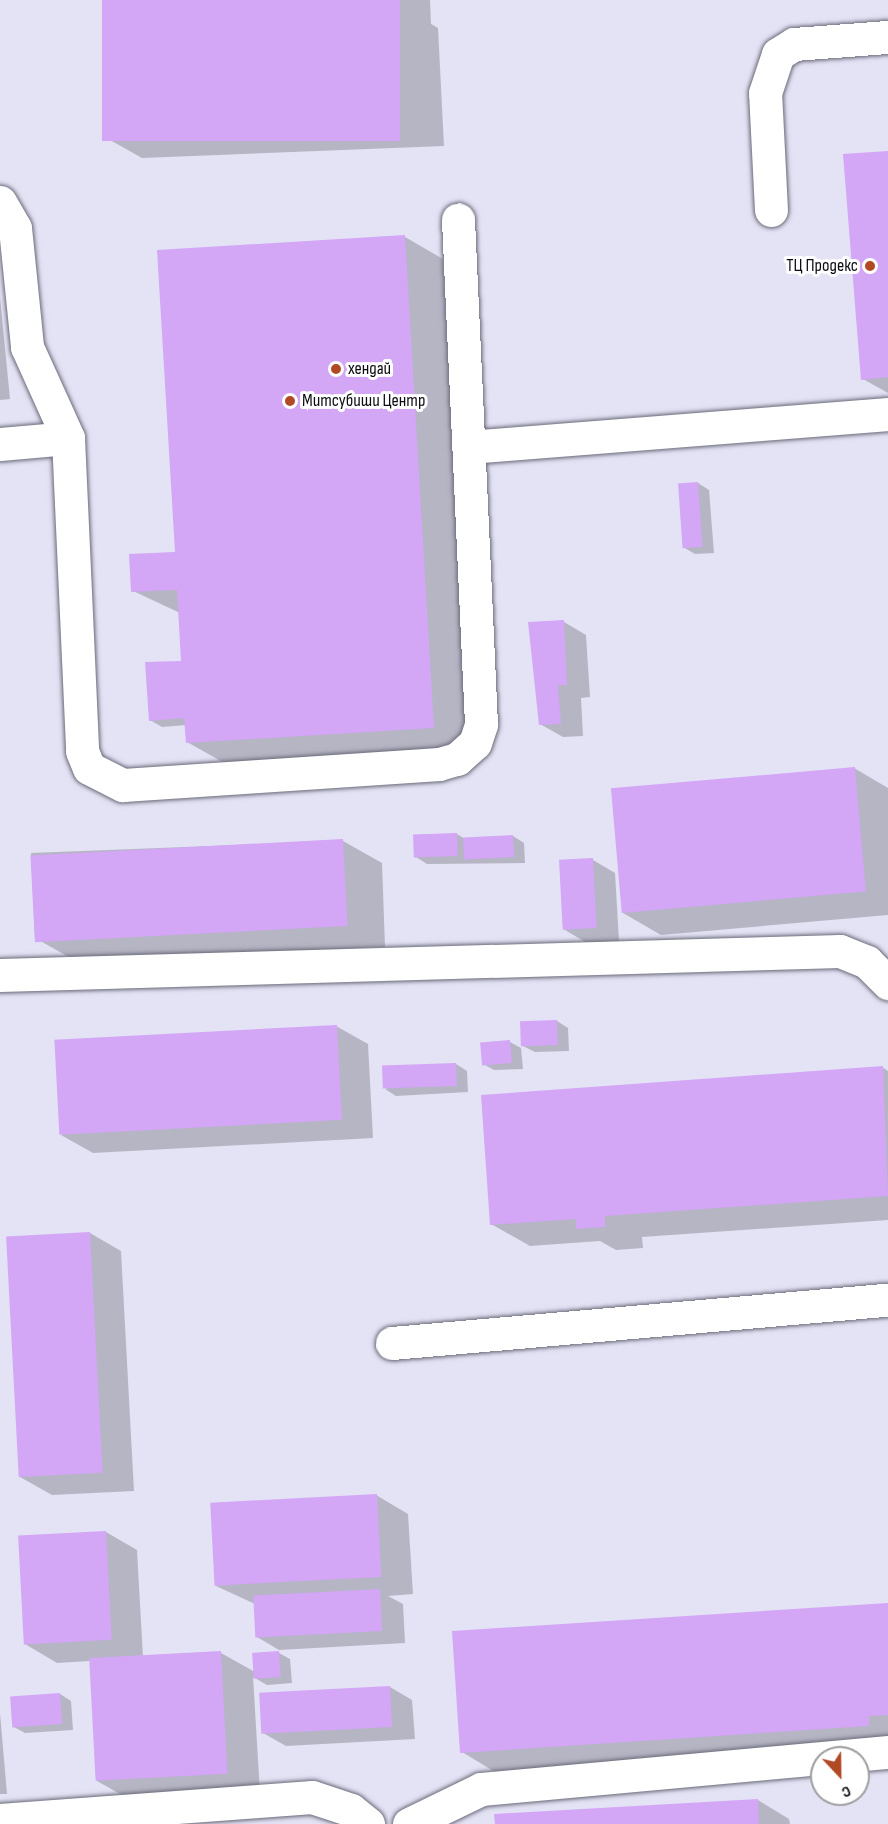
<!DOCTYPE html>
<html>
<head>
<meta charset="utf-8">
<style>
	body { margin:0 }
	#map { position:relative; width:888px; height:1824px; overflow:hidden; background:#e3e3f5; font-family:"Sofia Sans Condensed",sans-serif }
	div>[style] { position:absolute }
	.shadow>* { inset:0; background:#0003 }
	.building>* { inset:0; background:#d3a6f6; transform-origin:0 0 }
	.roads { filter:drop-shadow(0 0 2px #6a6a7a) drop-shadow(0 0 2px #6a6a7a) }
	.minor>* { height:33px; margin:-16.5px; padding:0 16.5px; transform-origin:16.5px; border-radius:16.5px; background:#fff }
	.dots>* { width:16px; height:16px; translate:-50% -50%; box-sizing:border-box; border:3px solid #fff; border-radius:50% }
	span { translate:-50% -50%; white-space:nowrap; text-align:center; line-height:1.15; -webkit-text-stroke:6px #fff; paint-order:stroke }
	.poi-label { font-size:18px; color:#0d0c12 }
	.right { translate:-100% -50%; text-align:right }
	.left { translate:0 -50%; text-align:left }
	.north { position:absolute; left:810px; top:1746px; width:60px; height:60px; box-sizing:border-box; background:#fff; border:2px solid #9e9ea0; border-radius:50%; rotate:158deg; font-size:16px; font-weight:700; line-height:24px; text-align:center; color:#0d0c12 }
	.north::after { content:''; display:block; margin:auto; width:21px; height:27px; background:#b14925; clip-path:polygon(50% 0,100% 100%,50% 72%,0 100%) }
</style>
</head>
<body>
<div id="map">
	<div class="shadow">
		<div style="clip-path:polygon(103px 0,430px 0,431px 24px,438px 28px,444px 146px,142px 158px,110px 140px)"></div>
		<div style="clip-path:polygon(888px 152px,888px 393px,863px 379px)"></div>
		<div style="clip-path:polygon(405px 237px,443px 259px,472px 750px,226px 764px,187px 742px,186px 725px,162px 727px,150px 720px,183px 662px,180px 613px,133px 591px,176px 553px)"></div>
		<div style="clip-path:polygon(0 297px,10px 399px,0 400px)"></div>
		<div style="clip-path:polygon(698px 483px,709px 490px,714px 553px,695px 554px,683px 547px)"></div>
		<div style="clip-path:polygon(564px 622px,586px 635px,590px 697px,581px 698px,583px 736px,563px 737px,540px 724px)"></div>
		<div style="clip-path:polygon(854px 768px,888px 788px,888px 915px,661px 935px,623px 913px)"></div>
		<div style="clip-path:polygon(457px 834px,465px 839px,513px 836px,524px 843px,525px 863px,427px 864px,416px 857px)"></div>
		<div style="clip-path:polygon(343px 841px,382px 863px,385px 947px,74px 960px,35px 938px,31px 853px)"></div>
		<div style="clip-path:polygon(593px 860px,615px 873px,619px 941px,587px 943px,565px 930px)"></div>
		<div style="clip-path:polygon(557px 1021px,568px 1028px,569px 1051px,535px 1052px,523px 1046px)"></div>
		<div style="clip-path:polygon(336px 1026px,368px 1044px,373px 1138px,93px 1153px,61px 1135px)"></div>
		<div style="clip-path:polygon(510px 1042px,521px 1048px,523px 1069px,494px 1070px,483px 1064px)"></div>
		<div style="clip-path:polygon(456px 1064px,467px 1071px,468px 1092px,396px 1096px,385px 1089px)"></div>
		<div style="clip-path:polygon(882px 1067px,888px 1071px,888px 1220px,642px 1237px,643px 1248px,616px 1250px,600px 1241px,530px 1246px,491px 1224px)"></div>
		<div style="clip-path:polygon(90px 1233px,121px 1251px,134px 1491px,52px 1495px,20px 1477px)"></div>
		<div style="clip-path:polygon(376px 1495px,408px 1514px,413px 1594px,388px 1596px,403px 1604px,405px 1643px,279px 1650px,257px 1637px,255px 1604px,216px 1586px)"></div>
		<div style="clip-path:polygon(106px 1532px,137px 1550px,143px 1657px,221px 1653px,255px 1672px,279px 1653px,290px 1659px,292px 1683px,267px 1685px,253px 1677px,260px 1792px,129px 1799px,97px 1781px,90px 1661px,57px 1663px,25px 1644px)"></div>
		<div style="clip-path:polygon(888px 1604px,888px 1749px,500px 1775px,462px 1752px)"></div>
		<div style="clip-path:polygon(390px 1687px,412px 1700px,415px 1739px,286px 1746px,263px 1733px)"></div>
		<div style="clip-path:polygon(60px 1694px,71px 1701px,73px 1730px,25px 1733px,14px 1727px)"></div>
		<div style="clip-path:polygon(0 1713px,7px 1794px,0 1794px)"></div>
		<div style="clip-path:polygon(758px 1800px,789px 1819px,790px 1824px,496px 1824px)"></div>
	</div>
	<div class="building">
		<div style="left:102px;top:0;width:298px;height:141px"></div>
		<div style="clip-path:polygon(888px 151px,888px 377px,861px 380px,843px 154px)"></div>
		<div style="clip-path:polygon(405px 235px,434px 728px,186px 743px,184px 718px,149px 721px,145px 662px,181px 661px,177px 590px,131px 592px,129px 554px,175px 552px,157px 250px)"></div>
		<div style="left:698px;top:482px;width:65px;height:20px;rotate:86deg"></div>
		<div style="clip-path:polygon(564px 620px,567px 685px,558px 685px,561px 724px,539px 725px,528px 622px)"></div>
		<div style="left:855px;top:767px;width:125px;height:245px;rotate:85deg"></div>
		<div style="left:457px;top:833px;width:23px;height:44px;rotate:88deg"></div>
		<div style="left:513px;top:835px;width:22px;height:50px;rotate:87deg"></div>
		<div style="left:343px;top:839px;width:87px;height:313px;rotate:87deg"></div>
		<div style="left:593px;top:858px;width:70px;height:34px;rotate:87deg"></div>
		<div style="left:557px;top:1020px;width:25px;height:37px;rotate:88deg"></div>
		<div style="left:337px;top:1025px;width:95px;height:283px;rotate:87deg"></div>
		<div style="left:510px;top:1040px;width:23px;height:30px;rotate:85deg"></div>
		<div style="left:456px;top:1063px;width:23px;height:74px;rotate:88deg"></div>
		<div style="clip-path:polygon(883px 1066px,888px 1196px,605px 1216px,605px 1227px,576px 1229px,576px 1219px,490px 1225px,481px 1095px)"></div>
		<div style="left:90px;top:1232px;width:241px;height:84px;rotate:87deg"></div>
		<div style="left:377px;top:1494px;width:83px;height:167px;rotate:87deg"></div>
		<div style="left:106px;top:1531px;width:109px;height:88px;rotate:87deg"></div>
		<div style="left:380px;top:1589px;width:42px;height:127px;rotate:87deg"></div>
		<div style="clip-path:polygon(888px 1603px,888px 1715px,869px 1716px,869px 1726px,460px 1753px,452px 1631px)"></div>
		<div style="left:221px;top:1651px;width:123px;height:132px;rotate:87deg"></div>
		<div style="left:279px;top:1651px;width:26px;height:27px;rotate:86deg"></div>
		<div style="left:390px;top:1686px;width:41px;height:131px;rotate:87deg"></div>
		<div style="left:60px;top:1693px;width:31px;height:50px;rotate:86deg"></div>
		<div style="clip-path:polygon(758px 1799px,759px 1824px,495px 1824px,494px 1814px)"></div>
	</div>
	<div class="roads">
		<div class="minor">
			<div style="left:0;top:202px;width:30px;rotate:60deg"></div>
			<div style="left:15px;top:228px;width:120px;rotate:84.2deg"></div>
			<div style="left:27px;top:347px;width:100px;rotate:65.7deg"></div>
			<div style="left:68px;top:438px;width:313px;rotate:87.4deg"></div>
			<div style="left:82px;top:751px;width:18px;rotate:68deg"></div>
			<div style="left:89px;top:768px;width:38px;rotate:27deg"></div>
			<div style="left:123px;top:785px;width:317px;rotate:-3.8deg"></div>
			<div style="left:439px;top:764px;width:19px;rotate:-16deg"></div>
			<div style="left:457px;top:759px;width:24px;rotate:-42deg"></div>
			<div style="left:475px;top:743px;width:20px;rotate:-72deg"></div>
			<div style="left:481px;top:724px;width:505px;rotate:-92.61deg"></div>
			<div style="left:771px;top:210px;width:117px;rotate:-92.9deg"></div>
			<div style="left:765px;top:93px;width:41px;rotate:-71.6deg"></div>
			<div style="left:778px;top:54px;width:19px;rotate:-32deg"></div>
			<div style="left:794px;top:44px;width:94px;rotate:-4.3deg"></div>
			<div style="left:0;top:444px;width:68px;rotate:-5deg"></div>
			<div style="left:469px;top:447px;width:420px;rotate:-4.5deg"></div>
			<div style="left:0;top:975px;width:840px;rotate:-1.64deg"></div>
			<div style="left:840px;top:951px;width:29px;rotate:22deg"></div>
			<div style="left:867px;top:962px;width:30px;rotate:45deg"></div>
			<div style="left:392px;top:1343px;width:498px;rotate:-5deg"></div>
			<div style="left:0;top:1820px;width:313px;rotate:-4.2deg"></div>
			<div style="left:312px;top:1797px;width:41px;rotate:18.4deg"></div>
			<div style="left:351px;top:1810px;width:22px;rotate:39deg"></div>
			<div style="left:409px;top:1824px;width:80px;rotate:-25.9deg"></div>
			<div style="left:481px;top:1789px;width:409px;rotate:-5.2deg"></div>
		</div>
	</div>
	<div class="dots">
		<div style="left:870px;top:266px;background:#b14925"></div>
		<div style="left:336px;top:369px;background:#b14925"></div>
		<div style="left:290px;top:401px;background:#b14925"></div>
	</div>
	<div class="poi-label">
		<span class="right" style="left:858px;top:266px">ТЦ Продекс</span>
		<span class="left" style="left:348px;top:369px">хендай</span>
		<span class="left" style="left:302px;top:401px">Митсубиши Центр</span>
	</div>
	<div class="north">С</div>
</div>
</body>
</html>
